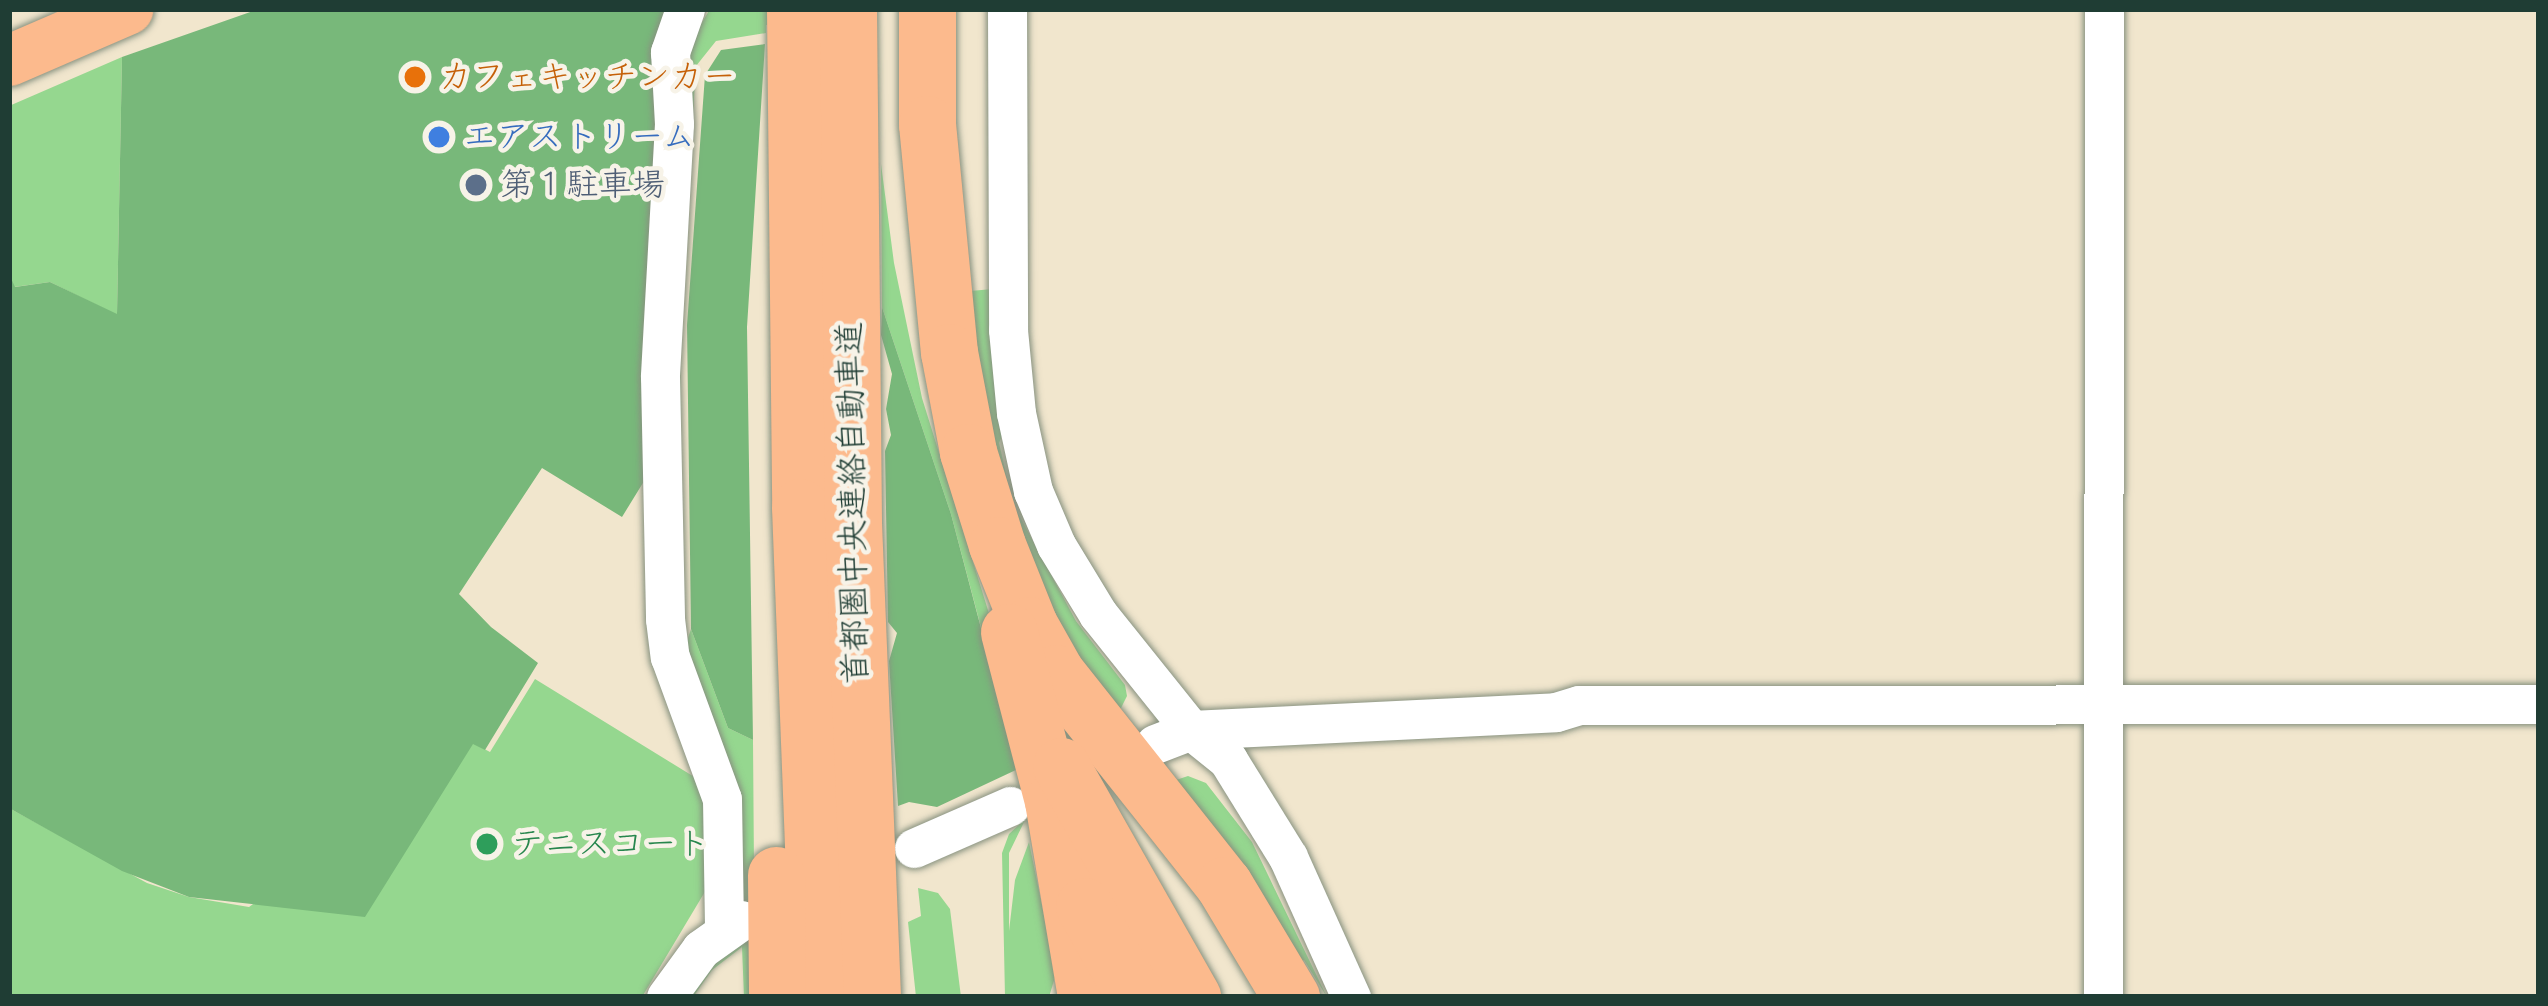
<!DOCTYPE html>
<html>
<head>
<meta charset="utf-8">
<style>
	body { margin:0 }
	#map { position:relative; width:2548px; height:1006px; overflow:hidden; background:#f1e6cd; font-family:Pangolin,"Klee One",sans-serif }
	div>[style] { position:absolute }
	.green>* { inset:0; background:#95d78f }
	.forest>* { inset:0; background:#78b87a }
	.roads { filter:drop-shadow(0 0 3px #889280) drop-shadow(0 0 3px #889280) }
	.minor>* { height:39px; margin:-19.5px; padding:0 19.5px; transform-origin:19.5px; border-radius:19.5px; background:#fff }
	.major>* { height:51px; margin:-25.5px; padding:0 25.5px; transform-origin:25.5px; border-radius:25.5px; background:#fcba8d }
	.highway>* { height:57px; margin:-28.5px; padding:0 28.5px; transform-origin:28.5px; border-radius:28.5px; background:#fcba8d }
	.dots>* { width:33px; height:33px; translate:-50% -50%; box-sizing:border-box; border:6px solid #f7f3e8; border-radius:50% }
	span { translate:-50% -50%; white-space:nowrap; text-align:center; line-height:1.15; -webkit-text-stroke:9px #f7f3e8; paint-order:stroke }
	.food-label { font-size:33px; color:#c56008 }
	.left { translate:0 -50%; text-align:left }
	.shop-label { font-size:33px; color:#366cbe }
	.service-label { font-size:33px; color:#4e5e75 }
	.street-label { font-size:33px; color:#1f3d34 }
	.leisure-label { font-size:33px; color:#27864d }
	.frame { position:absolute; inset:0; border:12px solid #1f3d34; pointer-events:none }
</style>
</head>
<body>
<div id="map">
	<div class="green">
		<div style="clip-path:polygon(710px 9px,873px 9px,873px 25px,766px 25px,766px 33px,716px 41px,696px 66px,680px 324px,681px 515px,674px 450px,685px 51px)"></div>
		<div style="clip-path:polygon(122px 57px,117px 315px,50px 282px,14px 287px,9px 274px,9px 106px)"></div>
		<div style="clip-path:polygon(952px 145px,970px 291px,993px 289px,1003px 433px,999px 443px,1013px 504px,1076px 621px,1125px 685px,1127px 696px,1117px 716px,1091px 686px,1004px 515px,953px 252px)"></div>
		<div style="clip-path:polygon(881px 164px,894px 263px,922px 398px,992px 623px,987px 650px,951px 514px,882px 307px)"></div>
		<div style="clip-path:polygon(691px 629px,728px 728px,753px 740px,755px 997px,744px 997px,742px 947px,712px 970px,693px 997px,684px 997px,721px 954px,686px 644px)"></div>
		<div style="clip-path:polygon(535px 679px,696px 778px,705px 799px,706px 890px,642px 997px,9px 997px,9px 808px,147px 883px,189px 897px,249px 907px,473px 743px,490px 752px)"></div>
		<div style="clip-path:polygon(1188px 776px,1206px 783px,1252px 842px,1327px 997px,1304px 960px,1291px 967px,1170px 782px)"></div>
		<div style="clip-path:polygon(1026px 818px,1009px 853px,1009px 931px,1015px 880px,1029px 842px,1056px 974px,1049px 997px,1005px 997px,1002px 853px,1009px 834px)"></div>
		<div style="clip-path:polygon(918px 888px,938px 893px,950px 909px,961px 997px,916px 997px,908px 922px,921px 916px)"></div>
	</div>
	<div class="forest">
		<div style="clip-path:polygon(259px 9px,665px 9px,657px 38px,646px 478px,622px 517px,542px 468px,459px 594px,491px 627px,538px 663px,485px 750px,473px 744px,365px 917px,189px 897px,122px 871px,9px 808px,9px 274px,15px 287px,50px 282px,117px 314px,122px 57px)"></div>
		<div style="clip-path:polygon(765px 44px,747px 327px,753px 740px,728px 728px,691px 629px,687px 325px,705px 75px,721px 50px)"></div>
		<div style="clip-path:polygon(882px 307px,951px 514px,1018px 769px,937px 807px,909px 802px,898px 806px,889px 661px,897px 633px,888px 622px,885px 451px,891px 435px,886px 409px,892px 374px,881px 335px)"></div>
	</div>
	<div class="roads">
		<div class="minor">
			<div style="left:685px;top:9px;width:46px;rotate:109.2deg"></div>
			<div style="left:670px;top:52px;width:72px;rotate:86.8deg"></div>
			<div style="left:674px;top:124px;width:253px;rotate:93.2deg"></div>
			<div style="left:660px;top:377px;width:242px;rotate:88.8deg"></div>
			<div style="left:665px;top:619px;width:38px;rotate:83deg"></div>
			<div style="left:670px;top:657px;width:151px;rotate:69.9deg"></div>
			<div style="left:722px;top:799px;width:129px;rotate:89.1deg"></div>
			<div style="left:1007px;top:9px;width:321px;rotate:89.8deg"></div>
			<div style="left:1008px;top:330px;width:83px;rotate:84.5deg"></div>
			<div style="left:1016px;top:413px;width:80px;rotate:77.7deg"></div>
			<div style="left:1033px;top:491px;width:59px;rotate:66.9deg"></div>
			<div style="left:1056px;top:545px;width:81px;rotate:58.7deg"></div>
			<div style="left:1098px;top:614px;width:149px;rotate:51.3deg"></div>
			<div style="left:1191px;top:730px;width:48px;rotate:39deg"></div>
			<div style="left:1228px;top:760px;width:114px;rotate:58.3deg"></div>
			<div style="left:1288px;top:857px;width:154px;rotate:65.8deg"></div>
			<div style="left:1155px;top:744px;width:39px;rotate:-21deg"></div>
			<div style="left:1191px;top:730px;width:365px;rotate:-2.8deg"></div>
			<div style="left:1556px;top:712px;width:24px;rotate:-17deg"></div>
			<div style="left:1579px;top:705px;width:960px;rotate:-0.06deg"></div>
			<div style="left:914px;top:848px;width:105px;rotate:-23.6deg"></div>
			<div style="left:666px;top:997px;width:59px;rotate:-53.9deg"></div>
			<div style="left:701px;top:949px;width:50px;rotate:-35.3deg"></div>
			<div style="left:2103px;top:997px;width:988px;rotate:-89.94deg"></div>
		</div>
		<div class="major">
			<div style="left:9px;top:60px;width:129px;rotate:-23.4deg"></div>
		</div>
		<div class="highway">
			<div style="left:795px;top:9px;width:498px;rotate:89.4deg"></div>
			<div style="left:800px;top:507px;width:490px;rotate:87.8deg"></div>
			<div style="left:848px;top:9px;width:514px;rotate:89.44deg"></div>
			<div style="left:853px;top:523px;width:474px;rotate:87.7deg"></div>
			<div style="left:927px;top:9px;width:115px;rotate:90deg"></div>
			<div style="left:927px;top:124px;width:229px;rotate:84.5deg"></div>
			<div style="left:949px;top:352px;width:102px;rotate:79.2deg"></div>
			<div style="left:968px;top:452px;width:97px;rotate:72.7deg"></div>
			<div style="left:997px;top:545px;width:86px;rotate:68.2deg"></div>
			<div style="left:1029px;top:625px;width:55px;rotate:60.6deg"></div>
			<div style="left:1056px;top:673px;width:270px;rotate:51.6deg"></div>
			<div style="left:1224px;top:885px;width:131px;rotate:59.1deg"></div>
			<div style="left:1009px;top:632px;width:175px;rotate:75.4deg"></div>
			<div style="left:1053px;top:801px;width:199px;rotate:80.4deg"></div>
			<div style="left:1061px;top:766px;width:266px;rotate:60.4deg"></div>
			<div style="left:776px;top:875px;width:122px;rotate:89.5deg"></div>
			<div style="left:1084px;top:906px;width:104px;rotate:60.7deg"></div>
		</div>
	</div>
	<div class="dots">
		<div style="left:415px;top:77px;background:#e8710a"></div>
		<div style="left:439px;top:137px;background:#3f7fe0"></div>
		<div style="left:476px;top:185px;background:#5c6f8a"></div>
		<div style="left:487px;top:844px;background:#2e9e5b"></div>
	</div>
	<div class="food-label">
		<span class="left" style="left:439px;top:77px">カフェキッチンカー</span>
	</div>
	<div class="shop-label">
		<span class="left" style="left:463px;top:137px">エアストリーム</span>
	</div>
	<div class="service-label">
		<span class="left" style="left:500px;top:185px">第１駐車場</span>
	</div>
	<div class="street-label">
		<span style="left:853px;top:503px;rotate:-91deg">首都圏中央連絡自動車道</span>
	</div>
	<div class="leisure-label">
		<span class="left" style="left:511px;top:844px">テニスコート</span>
	</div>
	<div class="frame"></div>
</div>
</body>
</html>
